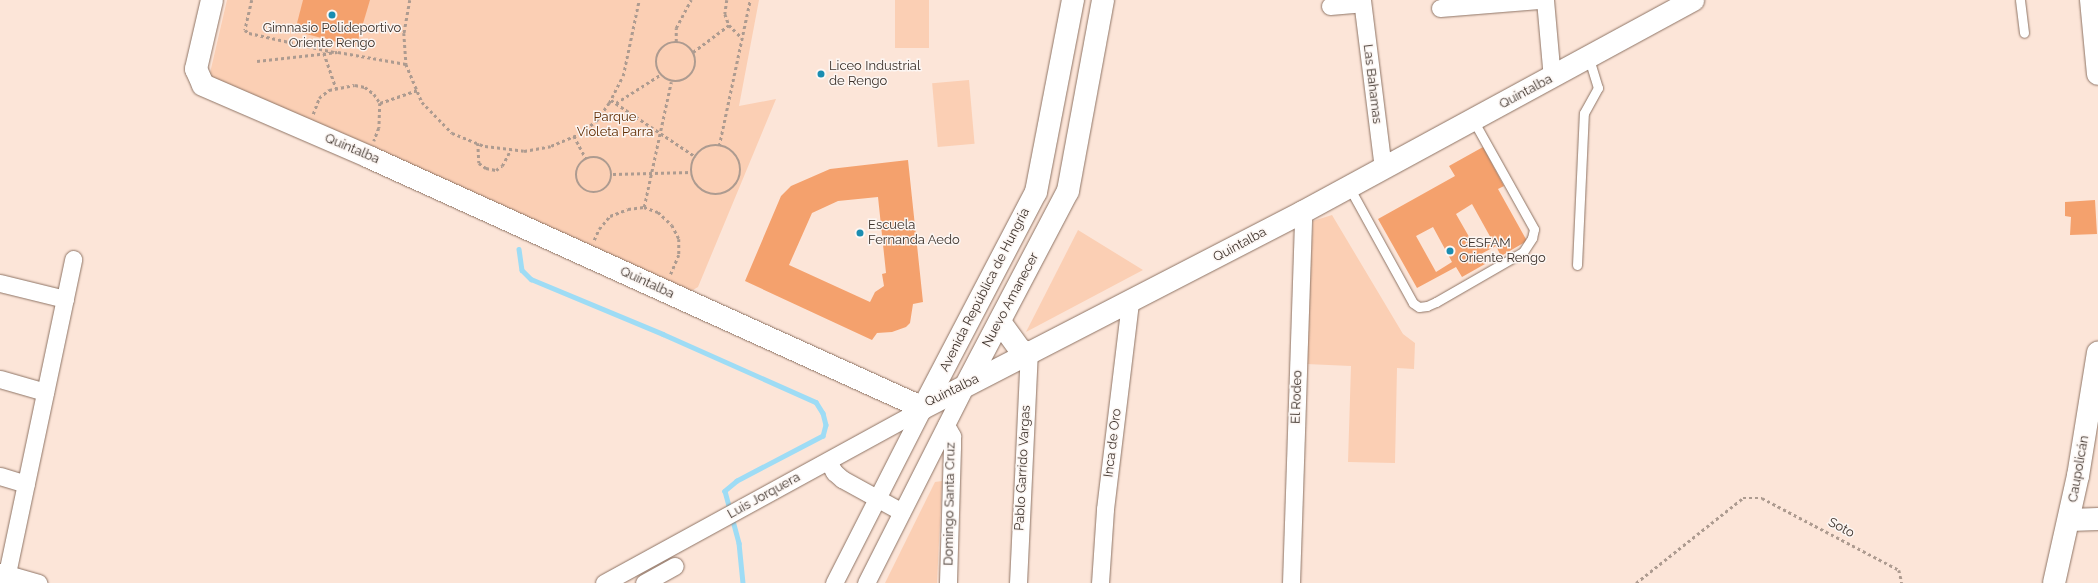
<!DOCTYPE html>
<html>
<head>
<meta charset="utf-8">
<style>
	body { margin:0 }
	#map { position:relative; width:2098px; height:583px; overflow:hidden; background:#fce5d8; font-family:Raleway,sans-serif }
	div>[style] { position:absolute }
	.green>* { inset:0; background:#fbcfb4; transform-origin:0 0 }
	.stream>* { height:4.5px; margin:-2.25px; padding:0 2.25px; transform-origin:2.25px; border-radius:2.25px; background:#9edcf5 }
	.building>* { inset:0; background:#f4a16d }
	.path>* { height:2.5px; margin-top:-1.25px; transform-origin:0; background:repeating-linear-gradient(90deg,#ad9b90 0 3px,transparent 0 6px) }
	.path>.ring { margin:-1.25px; padding:0; box-sizing:content-box; background:none; border:2.5px solid #ad9b90; border-radius:50% }
	.roads { filter:drop-shadow(0 0 1px #8e7465) drop-shadow(0 0 1px #8e7465) }
	.lane>* { height:9px; margin:-4.5px; padding:0 4.5px; transform-origin:4.5px; border-radius:4.5px; background:#fff }
	.street>* { height:17px; margin:-8.5px; padding:0 8.5px; transform-origin:8.5px; border-radius:8.5px; background:#fff }
	.secondary>* { height:22px; margin:-11px; padding:0 11px; transform-origin:11px; border-radius:11px; background:#fff }
	.dots>* { width:11px; height:11px; translate:-50% -50%; box-sizing:border-box; border:2px solid #fcf6f3; border-radius:50% }
	span { translate:-50% -50%; white-space:nowrap; text-align:center; line-height:1.15; -webkit-text-stroke:3px #fcf6f3; paint-order:stroke }
	.poi-label { font-size:13px; color:#3d322b }
	.left { translate:0 -50%; text-align:left }
	.street-label { font-size:13px; color:#3d322b }
	.park-label { font-size:13px; color:#612d03 }
</style>
</head>
<body>
<div id="map">
	<div class="green">
		<div style="clip-path:polygon(227px 0,759px 0,739px 106px,776px 99px,698px 287px,688px 293px,207px 86px)"></div>
		<div style="left:895px;top:0;width:34px;height:48px"></div>
		<div style="left:969px;top:80px;width:64px;height:37px;rotate:85deg"></div>
		<div style="clip-path:polygon(1332px 215px,1403px 334px,1415px 343px,1414px 369px,1397px 368px,1395px 463px,1348px 462px,1351px 366px,1306px 364px,1313px 221px)"></div>
		<div style="clip-path:polygon(1078px 230px,1143px 270px,1026px 332px)"></div>
		<div style="clip-path:polygon(942px 481px,937px 583px,885px 583px,935px 482px)"></div>
	</div>
	<div class="stream">
		<div style="left:519px;top:249px;width:21px;rotate:82deg"></div>
		<div style="left:522px;top:270px;width:13px;rotate:45deg"></div>
		<div style="left:531px;top:279px;width:143px;rotate:22.6deg"></div>
		<div style="left:663px;top:334px;width:167px;rotate:24deg"></div>
		<div style="left:816px;top:402px;width:13px;rotate:58deg"></div>
		<div style="left:823px;top:413px;width:12px;rotate:76deg"></div>
		<div style="left:826px;top:425px;width:11px;rotate:105deg"></div>
		<div style="left:823px;top:436px;width:97px;rotate:152.4deg"></div>
		<div style="left:737px;top:481px;width:16px;rotate:140deg"></div>
		<div style="left:725px;top:491px;width:54px;rotate:74.9deg"></div>
		<div style="left:739px;top:543px;width:40px;rotate:84.3deg"></div>
	</div>
	<div class="building">
		<div style="clip-path:polygon(303px 0,370px 0,356px 47px,295px 31px)"></div>
		<div style="clip-path:polygon(evenodd,1483px 147px,1504px 186px,1498px 189px,1527px 241px,1501px 256px,1496px 246px,1479px 255px,1485px 264px,1462px 277px,1456px 267px,1417px 288px,1378px 219px,1455px 176px,1449px 166px,1483px 147px,1472px 204px,1492px 240px,1476px 249px,1456px 214px,1472px 204px,1483px 147px,1433px 227px,1452px 262px,1436px 272px,1416px 236px,1433px 227px)"></div>
		<div style="clip-path:polygon(evenodd,908px 160px,923px 302px,913px 304px,910px 323px,906px 327px,892px 332px,877px 333px,872px 340px,745px 281px,781px 196px,791px 186px,830px 169px,908px 160px,878px 197px,886px 273px,882px 274px,884px 286px,875px 292px,870px 302px,789px 265px,812px 213px,838px 201px,878px 197px)"></div>
		<div style="clip-path:polygon(2095px 200px,2097px 234px,2070px 235px,2071px 217px,2065px 216px,2065px 202px)"></div>
	</div>
	<div class="path">
		<div style="left:252px;top:0;width:31px;rotate:103deg"></div>
		<div style="left:245px;top:30px;width:5px;rotate:37deg"></div>
		<div style="left:249px;top:33px;width:87px;rotate:12.6deg"></div>
		<div style="left:410px;top:0;width:34px;rotate:100deg"></div>
		<div style="left:404px;top:33px;width:31px;rotate:86deg"></div>
		<div style="left:406px;top:64px;width:41px;rotate:67.2deg"></div>
		<div style="left:422px;top:102px;width:43px;rotate:45.9deg"></div>
		<div style="left:452px;top:133px;width:35px;rotate:22deg"></div>
		<div style="left:485px;top:146px;width:39px;rotate:7deg"></div>
		<div style="left:524px;top:151px;width:27px;rotate:-10deg"></div>
		<div style="left:551px;top:146px;width:33px;rotate:-23deg"></div>
		<div style="left:581px;top:133px;width:21px;rotate:-39deg"></div>
		<div style="left:597px;top:120px;width:21px;rotate:-55deg"></div>
		<div style="left:609px;top:103px;width:30px;rotate:-63deg"></div>
		<div style="left:623px;top:76px;width:78px;rotate:-78.1deg"></div>
		<div style="left:727px;top:0;width:14px;rotate:98deg"></div>
		<div style="left:725px;top:14px;width:12px;rotate:70deg"></div>
		<div style="left:729px;top:25px;width:18px;rotate:45deg"></div>
		<div style="left:676px;top:42px;width:14px;rotate:-90deg"></div>
		<div style="left:676px;top:28px;width:32px;rotate:-62deg"></div>
		<div class="ring" style="left:656px;top:42px;width:37.5px;height:37.5px"></div>
		<div style="left:693px;top:52px;width:45px;rotate:-36.9deg"></div>
		<div style="left:324px;top:53px;width:37px;rotate:71deg"></div>
		<div style="left:257px;top:61px;width:81px;rotate:-6.3deg"></div>
		<div style="left:338px;top:52px;width:69px;rotate:10deg"></div>
		<div style="left:611px;top:100px;width:102px;rotate:33.8deg"></div>
		<div style="left:380px;top:103px;width:39px;rotate:-19deg"></div>
		<div style="left:616px;top:103px;width:52px;rotate:-32.5deg"></div>
		<div style="left:313px;top:114px;width:17px;rotate:-69deg"></div>
		<div style="left:319px;top:98px;width:13px;rotate:-39deg"></div>
		<div style="left:329px;top:90px;width:26px;rotate:-11deg"></div>
		<div style="left:355px;top:85px;width:10px;rotate:11deg"></div>
		<div style="left:365px;top:87px;width:11px;rotate:38deg"></div>
		<div style="left:374px;top:94px;width:11px;rotate:56deg"></div>
		<div style="left:380px;top:103px;width:25px;rotate:92deg"></div>
		<div style="left:379px;top:128px;width:14px;rotate:111deg"></div>
		<div style="left:574px;top:136px;width:26px;rotate:62deg"></div>
		<div style="left:478px;top:143px;width:20px;rotate:87deg"></div>
		<div style="left:479px;top:163px;width:9px;rotate:36deg"></div>
		<div style="left:486px;top:168px;width:10px;rotate:11deg"></div>
		<div style="left:496px;top:170px;width:7px;rotate:-34deg"></div>
		<div style="left:502px;top:166px;width:19px;rotate:-62deg"></div>
		<div class="ring" style="left:691px;top:145px;width:47.5px;height:47.5px"></div>
		<div style="left:719px;top:146px;width:149px;rotate:-78deg"></div>
		<div class="ring" style="left:576px;top:157px;width:33.5px;height:33.5px"></div>
		<div style="left:613px;top:174px;width:79px;rotate:-1.5deg"></div>
		<div style="left:644px;top:207px;width:128px;rotate:-77.8deg"></div>
		<div style="left:594px;top:240px;width:12px;rotate:-66deg"></div>
		<div style="left:599px;top:229px;width:17px;rotate:-50deg"></div>
		<div style="left:610px;top:216px;width:19px;rotate:-21deg"></div>
		<div style="left:628px;top:209px;width:16px;rotate:-7deg"></div>
		<div style="left:644px;top:207px;width:15px;rotate:20deg"></div>
		<div style="left:658px;top:212px;width:19px;rotate:43deg"></div>
		<div style="left:672px;top:225px;width:16px;rotate:63deg"></div>
		<div style="left:679px;top:239px;width:16px;rotate:90deg"></div>
		<div style="left:679px;top:255px;width:21px;rotate:113deg"></div>
		<div style="left:1636px;top:583px;width:137px;rotate:-38.5deg"></div>
		<div style="left:1743px;top:498px;width:19px"></div>
		<div style="left:1762px;top:498px;width:155px;rotate:27.7deg"></div>
		<div style="left:1899px;top:570px;width:13px;rotate:77deg"></div>
	</div>
	<div class="roads">
		<div class="lane">
			<div style="left:2020px;top:0;width:33px;rotate:83deg"></div>
			<div style="left:1349px;top:187px;width:132px;rotate:61.1deg"></div>
			<div style="left:1413px;top:303px;width:7px;rotate:34deg"></div>
			<div style="left:1419px;top:307px;width:8px;rotate:-7deg"></div>
			<div style="left:1427px;top:306px;width:10px;rotate:-24deg"></div>
			<div style="left:1436px;top:302px;width:100px;rotate:-29.9deg"></div>
			<div style="left:1523px;top:252px;width:17px;rotate:-57deg"></div>
			<div style="left:1532px;top:238px;width:9px;rotate:-77deg"></div>
			<div style="left:1534px;top:229px;width:125px;rotate:-119.2deg"></div>
			<div style="left:1577px;top:265px;width:152px;rotate:-87.4deg"></div>
			<div style="left:1584px;top:113px;width:29px;rotate:-61deg"></div>
			<div style="left:1598px;top:88px;width:31px;rotate:-107deg"></div>
		</div>
		<div class="street">
			<div style="left:1362px;top:0;width:169px;rotate:82.9deg"></div>
			<div style="left:1545px;top:0;width:78px;rotate:84.9deg"></div>
			<div style="left:1330px;top:6px;width:32px;rotate:-5deg"></div>
			<div style="left:1440px;top:8px;width:99px;rotate:-4.6deg"></div>
			<div style="left:0;top:283px;width:67px;rotate:13.8deg"></div>
			<div style="left:0;top:379px;width:47px;rotate:16.1deg"></div>
			<div style="left:946px;top:425px;width:13px;rotate:61deg"></div>
			<div style="left:952px;top:436px;width:11px;rotate:90deg"></div>
			<div style="left:952px;top:447px;width:136px;rotate:91.7deg"></div>
			<div style="left:828px;top:461px;width:13px;rotate:61deg"></div>
			<div style="left:834px;top:472px;width:11px;rotate:41deg"></div>
			<div style="left:842px;top:479px;width:68px;rotate:28.8deg"></div>
			<div style="left:0;top:476px;width:27px;rotate:17deg"></div>
			<div style="left:0;top:572px;width:40px;rotate:16deg"></div>
			<div style="left:5px;top:583px;width:331px;rotate:-78.1deg"></div>
			<div style="left:604px;top:583px;width:364px;rotate:-28.7deg"></div>
			<div style="left:644px;top:583px;width:35px;rotate:-29deg"></div>
			<div style="left:834px;top:583px;width:196px;rotate:-63deg"></div>
			<div style="left:866px;top:583px;width:222px;rotate:-63.2deg"></div>
			<div style="left:1018px;top:583px;width:230px;rotate:-87.3deg"></div>
			<div style="left:1100px;top:583px;width:74px;rotate:-86.1deg"></div>
			<div style="left:1105px;top:509px;width:209px;rotate:-83.1deg"></div>
			<div style="left:1291px;top:583px;width:371px;rotate:-88.1deg"></div>
		</div>
		<div class="secondary">
			<div style="left:212px;top:0;width:71px;rotate:103.1deg"></div>
			<div style="left:196px;top:69px;width:17px;rotate:66deg"></div>
			<div style="left:203px;top:85px;width:181px;rotate:23.4deg"></div>
			<div style="left:369px;top:157px;width:608px;rotate:24.37deg"></div>
			<div style="left:2091px;top:0;width:74px;rotate:84.6deg"></div>
			<div style="left:1000px;top:322px;width:34px;rotate:54deg"></div>
			<div style="left:1020px;top:350px;width:9px;rotate:18deg"></div>
			<div style="left:966px;top:385px;width:219px;rotate:-62.3deg"></div>
			<div style="left:1068px;top:191px;width:194px;rotate:-79.6deg"></div>
			<div style="left:923px;top:408px;width:428px;rotate:-27.3deg"></div>
			<div style="left:1303px;top:212px;width:444px;rotate:-28.5deg"></div>
			<div style="left:923px;top:408px;width:244px;rotate:-62.4deg"></div>
			<div style="left:1036px;top:192px;width:196px;rotate:-79.1deg"></div>
			<div style="left:2070px;top:520px;width:28px;rotate:-2deg"></div>
			<div style="left:2054px;top:583px;width:110px;rotate:-77.4deg"></div>
			<div style="left:2078px;top:476px;width:125px;rotate:-80.8deg"></div>
		</div>
	</div>
	<div class="dots">
		<div style="left:332px;top:15px;background:#1a8db1"></div>
		<div style="left:821px;top:74px;background:#1a8db1"></div>
		<div style="left:860px;top:233px;background:#1a8db1"></div>
		<div style="left:1450px;top:251px;background:#1a8db1"></div>
	</div>
	<div class="poi-label">
		<span style="left:332px;top:36px">Gimnasio Polideportivo<br>Oriente Rengo</span>
		<span class="left" style="left:829px;top:74px">Liceo Industrial<br>de Rengo</span>
		<span class="left" style="left:868px;top:233px">Escuela<br>Fernanda Aedo</span>
		<span class="left" style="left:1459px;top:251px">CESFAM<br>Oriente Rengo</span>
	</div>
	<div class="street-label">
		<span style="left:1372px;top:84px;rotate:83deg">Las Bahamas</span>
		<span style="left:1526px;top:92px;rotate:-28deg">Quintalba</span>
		<span style="left:352px;top:149px;rotate:23deg">Quintalba</span>
		<span style="left:1240px;top:245px;rotate:-28deg">Quintalba</span>
		<span style="left:647px;top:283px;rotate:25deg">Quintalba</span>
		<span style="left:985px;top:290px;rotate:-63deg">Avenida República de Hungría</span>
		<span style="left:1011px;top:300px;rotate:-62deg">Nuevo Amanecer</span>
		<span style="left:952px;top:391px;rotate:-26deg">Quintalba</span>
		<span style="left:1297px;top:397px;rotate:-88deg">El Rodeo</span>
		<span style="left:1113px;top:443px;rotate:-83deg">Inca de Oro</span>
		<span style="left:1023px;top:468px;rotate:-87deg">Pablo Garrido Vargas</span>
		<span style="left:2079px;top:469px;rotate:-80deg">Caupolicán</span>
		<span style="left:764px;top:496px;rotate:-29deg">Luis Jorquera</span>
		<span style="left:950px;top:504px;rotate:-89deg">Domingo Santa Cruz</span>
		<span style="left:1841px;top:528px;rotate:28deg">Soto</span>
	</div>
	<div class="park-label">
		<span style="left:615px;top:125px">Parque<br>Violeta Parra</span>
	</div>
</div>
</body>
</html>
